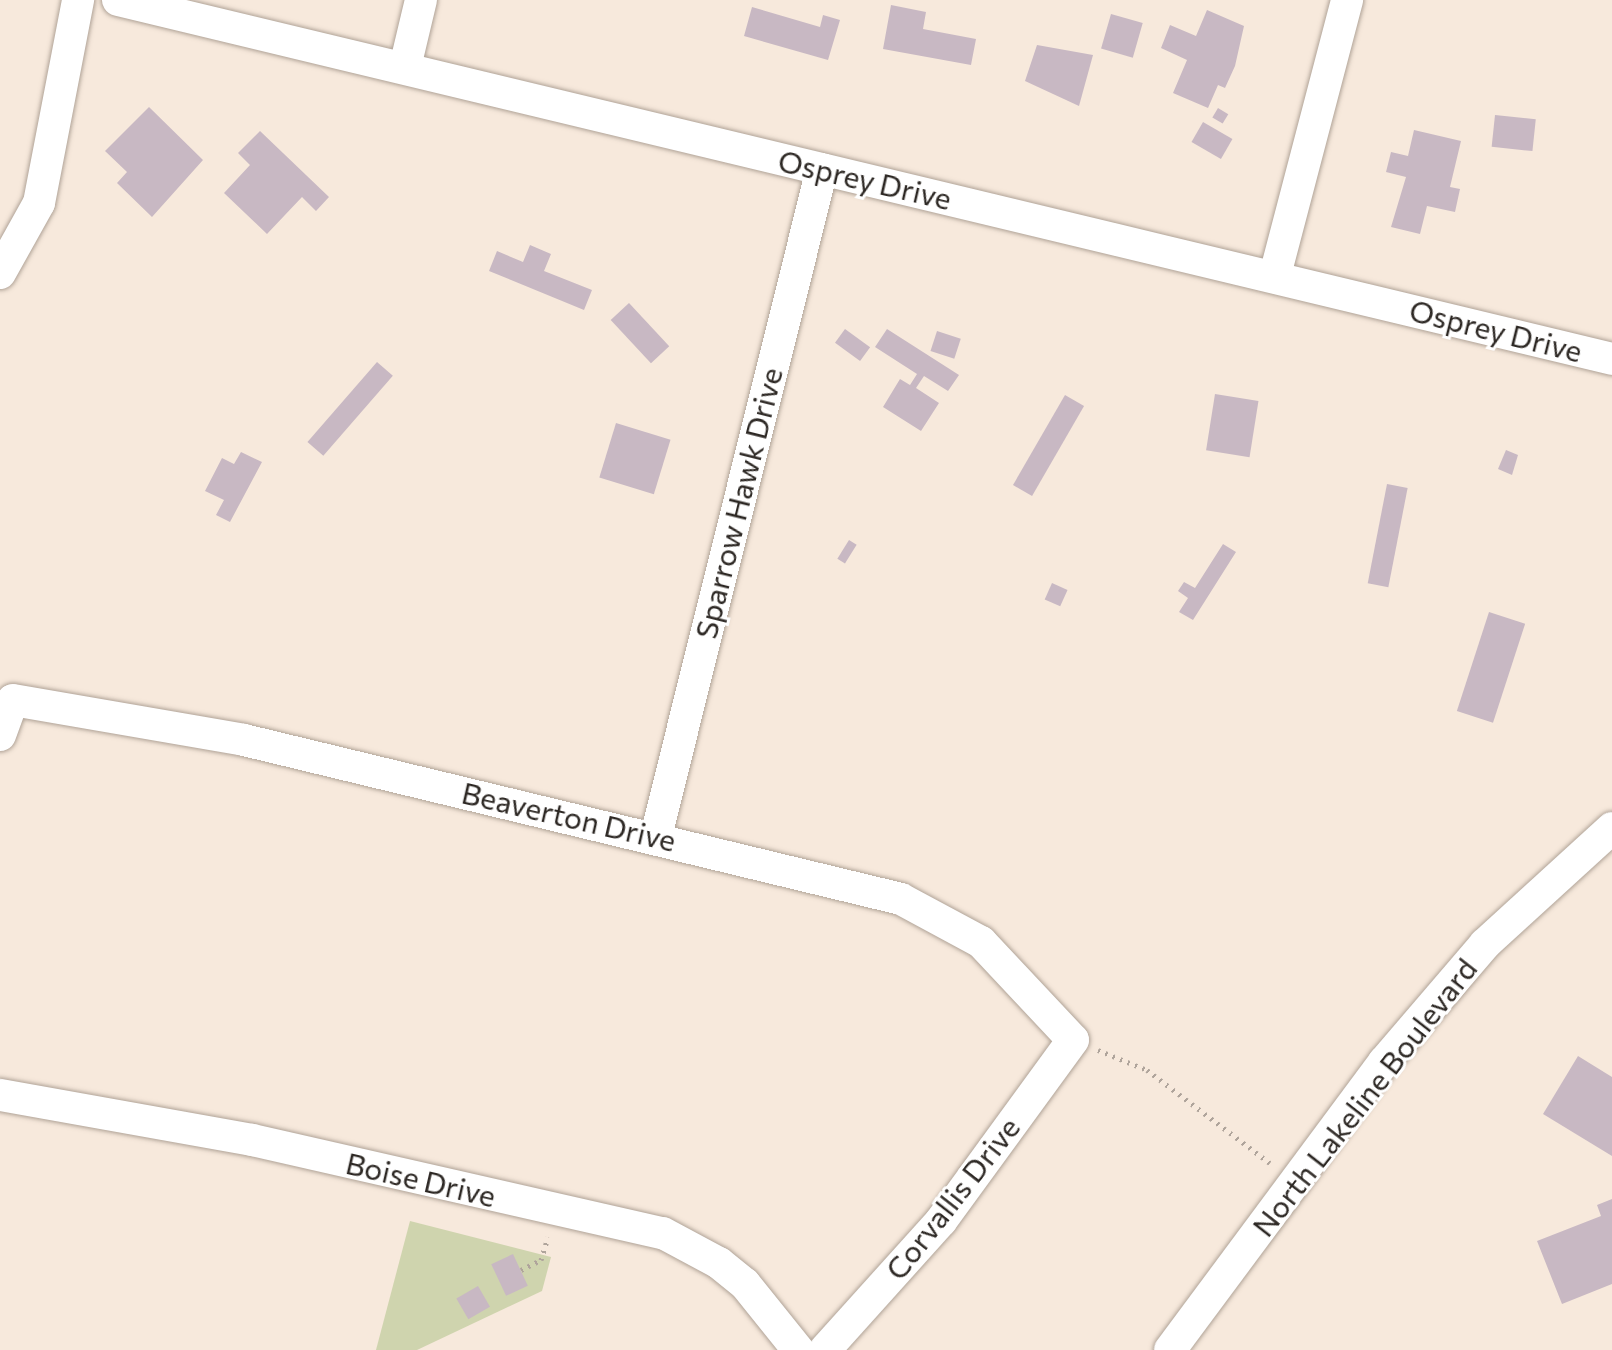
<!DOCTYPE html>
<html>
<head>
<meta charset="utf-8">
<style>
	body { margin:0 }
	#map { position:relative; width:1612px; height:1350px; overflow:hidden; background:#f7e9dc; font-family:Commissioner,sans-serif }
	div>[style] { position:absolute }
	.green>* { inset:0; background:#cfd4ae }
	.building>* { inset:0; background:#c8b8c3; transform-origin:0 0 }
	.path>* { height:5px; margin-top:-2.5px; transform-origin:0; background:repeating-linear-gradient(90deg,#afa49b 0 2px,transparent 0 8px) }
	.roads { filter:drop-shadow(0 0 2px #b0a397) drop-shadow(0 0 2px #b0a397) }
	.minor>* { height:32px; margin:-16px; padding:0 16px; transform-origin:16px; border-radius:16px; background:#fff }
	span { translate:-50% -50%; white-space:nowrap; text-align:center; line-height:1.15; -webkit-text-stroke:6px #fff; paint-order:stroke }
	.street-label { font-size:30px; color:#2d2824 }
</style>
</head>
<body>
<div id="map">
	<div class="green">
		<div style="clip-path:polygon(410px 1221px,551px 1257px,542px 1291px,417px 1350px,376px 1350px)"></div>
	</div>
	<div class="building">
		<div style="clip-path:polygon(891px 5px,926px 12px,923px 29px,976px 39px,971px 65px,883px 49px)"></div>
		<div style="clip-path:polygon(752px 7px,820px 27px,823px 15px,840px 20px,828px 60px,744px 36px)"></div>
		<div style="clip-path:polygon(1207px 10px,1244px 26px,1235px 66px,1225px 88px,1218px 85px,1208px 108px,1173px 93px,1187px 60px,1161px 48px,1170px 25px,1196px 36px)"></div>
		<div style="left:1111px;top:14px;width:33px;height:36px;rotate:16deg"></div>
		<div style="clip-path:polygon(1037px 45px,1093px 55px,1079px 106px,1025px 81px)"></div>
		<div style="clip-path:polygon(149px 107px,203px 160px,152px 217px,117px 183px,127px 172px,105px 151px)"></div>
		<div style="left:1218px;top:108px;width:12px;height:11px;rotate:31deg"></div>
		<div style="left:1495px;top:115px;width:41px;height:32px;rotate:6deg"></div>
		<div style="left:1203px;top:122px;width:34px;height:23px;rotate:30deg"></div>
		<div style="clip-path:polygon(1414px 130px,1461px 141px,1450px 187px,1460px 189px,1455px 212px,1427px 206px,1420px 234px,1391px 227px,1406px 177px,1386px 172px,1391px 152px,1408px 156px)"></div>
		<div style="clip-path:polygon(260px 131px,329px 197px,316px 211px,302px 197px,267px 234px,224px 193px,250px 165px,238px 153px)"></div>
		<div style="clip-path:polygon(530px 245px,551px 254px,544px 271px,592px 290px,584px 310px,489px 271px,497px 251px,523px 262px)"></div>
		<div style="left:629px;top:303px;width:59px;height:25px;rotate:47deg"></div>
		<div style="left:845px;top:329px;width:31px;height:17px;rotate:36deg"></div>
		<div style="clip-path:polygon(887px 329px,959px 375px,948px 391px,924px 376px,916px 388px,939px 403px,921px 431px,883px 407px,900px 379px,910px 385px,917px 374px,875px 347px)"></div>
		<div style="left:937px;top:331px;width:25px;height:21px;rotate:18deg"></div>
		<div style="left:377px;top:362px;width:21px;height:106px;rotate:41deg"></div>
		<div style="left:1215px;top:394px;width:44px;height:57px;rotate:9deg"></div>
		<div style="left:1065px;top:395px;width:22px;height:104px;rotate:30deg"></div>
		<div style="left:616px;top:423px;width:57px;height:57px;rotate:17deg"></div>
		<div style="clip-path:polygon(1506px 450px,1518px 455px,1512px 475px,1498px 469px)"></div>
		<div style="clip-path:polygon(241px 452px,262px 462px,230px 522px,216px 515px,224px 500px,205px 491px,222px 458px,234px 464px)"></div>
		<div style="left:1387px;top:484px;width:21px;height:101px;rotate:11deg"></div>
		<div style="left:849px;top:540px;width:9px;height:22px;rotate:32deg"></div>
		<div style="clip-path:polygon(1223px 544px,1236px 552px,1193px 620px,1179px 612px,1188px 598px,1178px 591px,1184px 582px,1195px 588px)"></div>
		<div style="left:1052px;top:583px;width:17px;height:18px;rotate:24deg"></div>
		<div style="left:1489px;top:612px;width:38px;height:104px;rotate:18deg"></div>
		<div style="clip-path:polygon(1578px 1056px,1612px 1077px,1612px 1156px,1543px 1114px)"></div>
		<div style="clip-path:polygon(1612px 1199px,1612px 1284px,1562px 1304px,1537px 1241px,1601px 1216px,1597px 1205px)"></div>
		<div style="left:513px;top:1254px;width:35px;height:24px;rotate:65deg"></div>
		<div style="left:478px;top:1286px;width:24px;height:25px;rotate:60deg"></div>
	</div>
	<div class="path">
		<div style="left:1098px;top:1050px;width:53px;rotate:22.2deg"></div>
		<div style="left:1147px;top:1070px;width:154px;rotate:37.1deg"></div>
		<div style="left:521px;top:1270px;width:22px;rotate:-27deg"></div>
		<div style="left:541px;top:1260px;width:24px;rotate:-73deg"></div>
	</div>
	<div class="roads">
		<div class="minor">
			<div style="left:118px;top:0;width:1537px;rotate:13.51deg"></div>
			<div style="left:405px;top:67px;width:69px;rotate:-76.6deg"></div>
			<div style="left:0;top:273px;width:80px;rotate:-60.9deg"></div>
			<div style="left:39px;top:203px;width:207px;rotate:-79.1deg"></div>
			<div style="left:1275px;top:275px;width:284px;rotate:-75.3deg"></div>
			<div style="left:0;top:735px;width:37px;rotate:-70deg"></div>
			<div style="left:13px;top:700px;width:234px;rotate:9.8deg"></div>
			<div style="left:244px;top:740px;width:676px;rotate:13.6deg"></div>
			<div style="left:901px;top:899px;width:91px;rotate:28.3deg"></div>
			<div style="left:981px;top:942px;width:134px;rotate:46.8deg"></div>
			<div style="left:1073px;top:1040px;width:224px;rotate:126.1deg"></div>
			<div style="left:941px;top:1221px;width:173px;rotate:132deg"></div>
			<div style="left:656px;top:836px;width:687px;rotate:-76.02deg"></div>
			<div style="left:0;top:1095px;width:256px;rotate:10.1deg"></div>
			<div style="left:252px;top:1140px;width:421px;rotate:12.8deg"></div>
			<div style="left:663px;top:1233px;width:64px;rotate:28.2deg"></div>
			<div style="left:719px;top:1263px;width:33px;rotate:39deg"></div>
			<div style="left:745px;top:1284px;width:85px;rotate:51.2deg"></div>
			<div style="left:1170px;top:1350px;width:359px;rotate:-53.4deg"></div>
			<div style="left:1384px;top:1062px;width:155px;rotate:-49.4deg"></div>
			<div style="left:1485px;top:944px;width:172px;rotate:-42.4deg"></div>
		</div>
	</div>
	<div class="street-label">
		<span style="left:865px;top:179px;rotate:13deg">Osprey Drive</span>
		<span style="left:1496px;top:330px;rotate:14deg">Osprey Drive</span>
		<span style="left:738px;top:503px;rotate:-76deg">Sparrow Hawk Drive</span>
		<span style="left:569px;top:816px;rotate:13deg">Beaverton Drive</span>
		<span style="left:1364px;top:1097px;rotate:-52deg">North Lakeline Boulevard</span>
		<span style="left:421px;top:1179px;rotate:13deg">Boise Drive</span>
		<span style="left:952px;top:1198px;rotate:-52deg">Corvallis Drive</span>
	</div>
</div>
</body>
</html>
